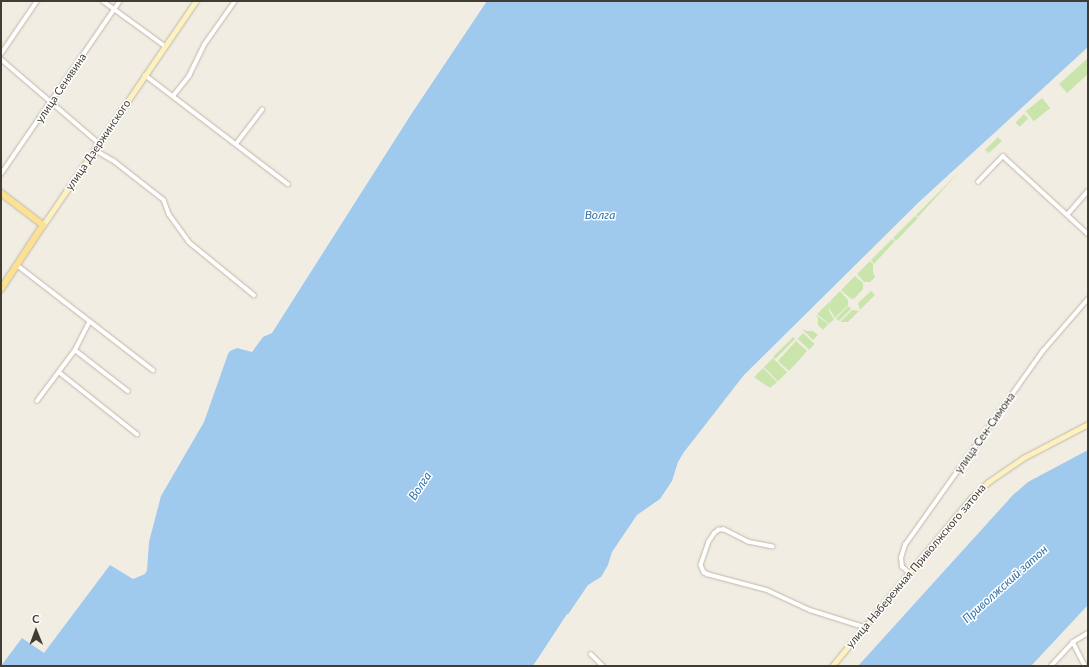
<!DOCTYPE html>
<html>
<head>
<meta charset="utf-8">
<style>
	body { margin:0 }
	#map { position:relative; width:1089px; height:667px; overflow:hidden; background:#f1ede3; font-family:Lato,sans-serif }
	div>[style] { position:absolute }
	.green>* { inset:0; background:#c9e5ab; transform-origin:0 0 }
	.water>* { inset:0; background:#9fcaed }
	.pier>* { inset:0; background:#f1ede3 }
	.roads { filter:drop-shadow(0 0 1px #bfb8a9) drop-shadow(0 0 1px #bfb8a9) }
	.street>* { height:3.5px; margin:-1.75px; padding:0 1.75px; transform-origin:1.75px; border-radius:1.75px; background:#fff }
	.secondary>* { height:5px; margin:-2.5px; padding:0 2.5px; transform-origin:2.5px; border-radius:2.5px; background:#fdf1c0 }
	.primary>* { height:6px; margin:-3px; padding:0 3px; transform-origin:3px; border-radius:3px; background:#fbe191 }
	span { translate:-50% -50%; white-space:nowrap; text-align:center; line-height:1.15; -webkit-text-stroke:3px #fff; paint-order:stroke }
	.street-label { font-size:11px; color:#423d33 }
	.water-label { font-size:12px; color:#3072aa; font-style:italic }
	.frame { position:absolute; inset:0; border:2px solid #423d33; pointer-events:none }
	.north { position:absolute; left:16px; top:611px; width:40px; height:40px; -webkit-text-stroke:3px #fff; paint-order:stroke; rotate:359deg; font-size:11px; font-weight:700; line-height:16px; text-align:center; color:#423d33 }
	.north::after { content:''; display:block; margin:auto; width:14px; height:18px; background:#423d33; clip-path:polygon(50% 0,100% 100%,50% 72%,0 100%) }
</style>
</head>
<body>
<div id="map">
	<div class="green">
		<div style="clip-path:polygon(1088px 58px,1088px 74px,1067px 93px,1059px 84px)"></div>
		<div style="left:1042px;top:98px;width:13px;height:21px;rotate:51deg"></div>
		<div style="left:1024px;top:114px;width:6px;height:12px;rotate:45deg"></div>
		<div style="clip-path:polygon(998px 137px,1002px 141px,989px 153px,985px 150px,983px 152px)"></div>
		<div style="clip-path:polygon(959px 172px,918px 217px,916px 215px)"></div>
		<div style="clip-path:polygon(915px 216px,918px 218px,896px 241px,893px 238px)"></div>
		<div style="clip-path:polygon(892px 239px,895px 241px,874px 264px,871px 260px)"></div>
		<div style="clip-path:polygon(870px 261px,873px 264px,873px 272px,875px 277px,870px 282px,864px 282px,857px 274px)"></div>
		<div style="clip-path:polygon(855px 276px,863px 283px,863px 289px,854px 299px,850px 298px,841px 290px)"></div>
		<div style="clip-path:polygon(840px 291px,848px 300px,848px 305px,835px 318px,829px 308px,831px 300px)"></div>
		<div style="clip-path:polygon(871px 291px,875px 295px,860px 310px,858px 303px)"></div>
		<div style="clip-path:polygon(830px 301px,829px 311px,834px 319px,829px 324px,817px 314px)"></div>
		<div style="clip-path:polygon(848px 306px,851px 309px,839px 321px,836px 319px)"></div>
		<div style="clip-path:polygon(852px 310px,859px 311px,848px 322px,840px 322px)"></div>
		<div style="clip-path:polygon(816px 315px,828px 324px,823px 330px,818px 325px,818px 319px)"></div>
		<div style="clip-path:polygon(802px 329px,807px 331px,813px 331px,818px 335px,813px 340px)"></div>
		<div style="left:803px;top:333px;width:16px;height:8px;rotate:43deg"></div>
		<div style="left:793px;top:337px;width:3px;height:28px;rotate:45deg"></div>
		<div style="left:796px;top:341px;width:15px;height:27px;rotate:42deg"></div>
		<div style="left:773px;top:358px;width:20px;height:13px;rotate:45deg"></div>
		<div style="clip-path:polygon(763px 368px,777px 382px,770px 388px,754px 377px)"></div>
	</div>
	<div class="water">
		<div style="clip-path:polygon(487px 1px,1088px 1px,1088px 47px,919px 202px,744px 375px,684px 452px,678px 462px,672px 481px,660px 499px,637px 515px,612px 552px,608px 565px,601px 577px,588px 585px,533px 666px,1px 666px,22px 638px,44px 653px,110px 565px,133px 579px,145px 574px,147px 570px,149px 542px,161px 496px,204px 422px,228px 354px,230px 351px,237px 348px,252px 352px,263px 337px,272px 333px,412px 113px)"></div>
		<div style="clip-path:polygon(1088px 450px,1088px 605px,1031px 666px,858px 666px,1013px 495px,1028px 482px)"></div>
	</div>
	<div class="pier">
		<div style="clip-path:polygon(567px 614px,569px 615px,536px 666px,533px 666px)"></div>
	</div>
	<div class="roads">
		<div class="street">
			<div style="left:103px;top:1px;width:77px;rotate:36deg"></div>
			<div style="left:1px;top:54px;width:64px;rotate:-55.8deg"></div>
			<div style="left:1px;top:59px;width:129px;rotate:40.6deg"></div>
			<div style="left:145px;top:75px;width:180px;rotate:37.3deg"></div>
			<div style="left:173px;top:96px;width:26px;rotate:-51deg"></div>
			<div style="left:189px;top:76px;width:34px;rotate:-64deg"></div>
			<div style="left:204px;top:45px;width:54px;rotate:-54.8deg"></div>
			<div style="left:236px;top:144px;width:43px;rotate:-52.6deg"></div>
			<div style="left:95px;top:150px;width:22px;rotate:30deg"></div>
			<div style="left:114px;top:161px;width:63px;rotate:38deg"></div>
			<div style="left:164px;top:200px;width:15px;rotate:70deg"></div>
			<div style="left:169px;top:214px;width:34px;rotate:54deg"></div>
			<div style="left:189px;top:242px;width:84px;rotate:39.2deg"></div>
			<div style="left:1px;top:174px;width:210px;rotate:-55.5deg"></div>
			<div style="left:978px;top:182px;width:36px;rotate:-46deg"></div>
			<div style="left:1003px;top:156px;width:115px;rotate:42.5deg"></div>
			<div style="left:1068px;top:214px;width:30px;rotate:-49deg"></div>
			<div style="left:17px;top:265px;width:172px;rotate:37.7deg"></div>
			<div style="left:75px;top:350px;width:67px;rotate:37.7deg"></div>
			<div style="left:59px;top:372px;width:100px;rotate:38.5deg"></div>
			<div style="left:37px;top:401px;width:64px;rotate:-53.3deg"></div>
			<div style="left:75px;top:350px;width:31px;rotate:-63deg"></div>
			<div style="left:773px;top:547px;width:25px;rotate:-169deg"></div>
			<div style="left:748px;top:542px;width:27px;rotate:-153deg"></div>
			<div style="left:724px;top:530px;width:5px;rotate:180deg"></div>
			<div style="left:719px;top:530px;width:5px;rotate:143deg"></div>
			<div style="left:715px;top:533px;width:11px;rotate:124deg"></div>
			<div style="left:709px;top:542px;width:24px;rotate:109deg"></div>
			<div style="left:701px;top:565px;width:8px;rotate:67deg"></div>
			<div style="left:704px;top:572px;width:4px;rotate:34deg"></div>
			<div style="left:707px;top:574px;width:62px;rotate:14.9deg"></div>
			<div style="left:767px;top:590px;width:47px;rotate:24.9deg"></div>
			<div style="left:810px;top:610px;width:57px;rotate:17.5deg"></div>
			<div style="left:909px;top:573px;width:9px;rotate:-139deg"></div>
			<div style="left:902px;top:567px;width:9px;rotate:-96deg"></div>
			<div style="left:901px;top:558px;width:14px;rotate:-73deg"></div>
			<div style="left:905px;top:545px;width:238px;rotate:-54.6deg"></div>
			<div style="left:1043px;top:351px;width:69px;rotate:-49.1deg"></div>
			<div style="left:1073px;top:642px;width:27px;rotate:63deg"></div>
			<div style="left:591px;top:654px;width:17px;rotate:45deg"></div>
			<div style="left:1051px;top:666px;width:33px;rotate:-47deg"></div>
			<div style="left:1073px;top:642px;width:17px;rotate:-31deg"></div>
		</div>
		<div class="secondary">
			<div style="left:43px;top:225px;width:271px;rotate:-55.7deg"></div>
			<div style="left:832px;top:666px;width:219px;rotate:-50.4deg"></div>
			<div style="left:972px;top:497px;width:22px;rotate:-43deg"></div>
			<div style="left:988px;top:482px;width:42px;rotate:-34.4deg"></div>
			<div style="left:1023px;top:458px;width:73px;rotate:-27.6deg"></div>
		</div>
		<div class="primary">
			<div style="left:1px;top:193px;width:53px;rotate:37.3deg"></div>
			<div style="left:43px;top:225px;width:77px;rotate:123.3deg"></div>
		</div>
	</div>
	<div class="street-label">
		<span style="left:61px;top:88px;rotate:-56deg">улица Сенявина</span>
		<span style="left:98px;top:145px;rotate:-56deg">улица Дзержинского</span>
		<span style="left:985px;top:433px;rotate:-55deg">улица Сен-Симона</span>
		<span style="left:916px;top:566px;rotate:-50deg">улица Набережная Приволжского затона</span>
	</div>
	<div class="water-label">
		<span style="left:600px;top:215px">Волга</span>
		<span style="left:420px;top:486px;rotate:-57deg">Волга</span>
		<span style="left:1005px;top:584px;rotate:-42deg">Приволжский затон</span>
	</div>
	<div class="frame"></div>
	<div class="north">С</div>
</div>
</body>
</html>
